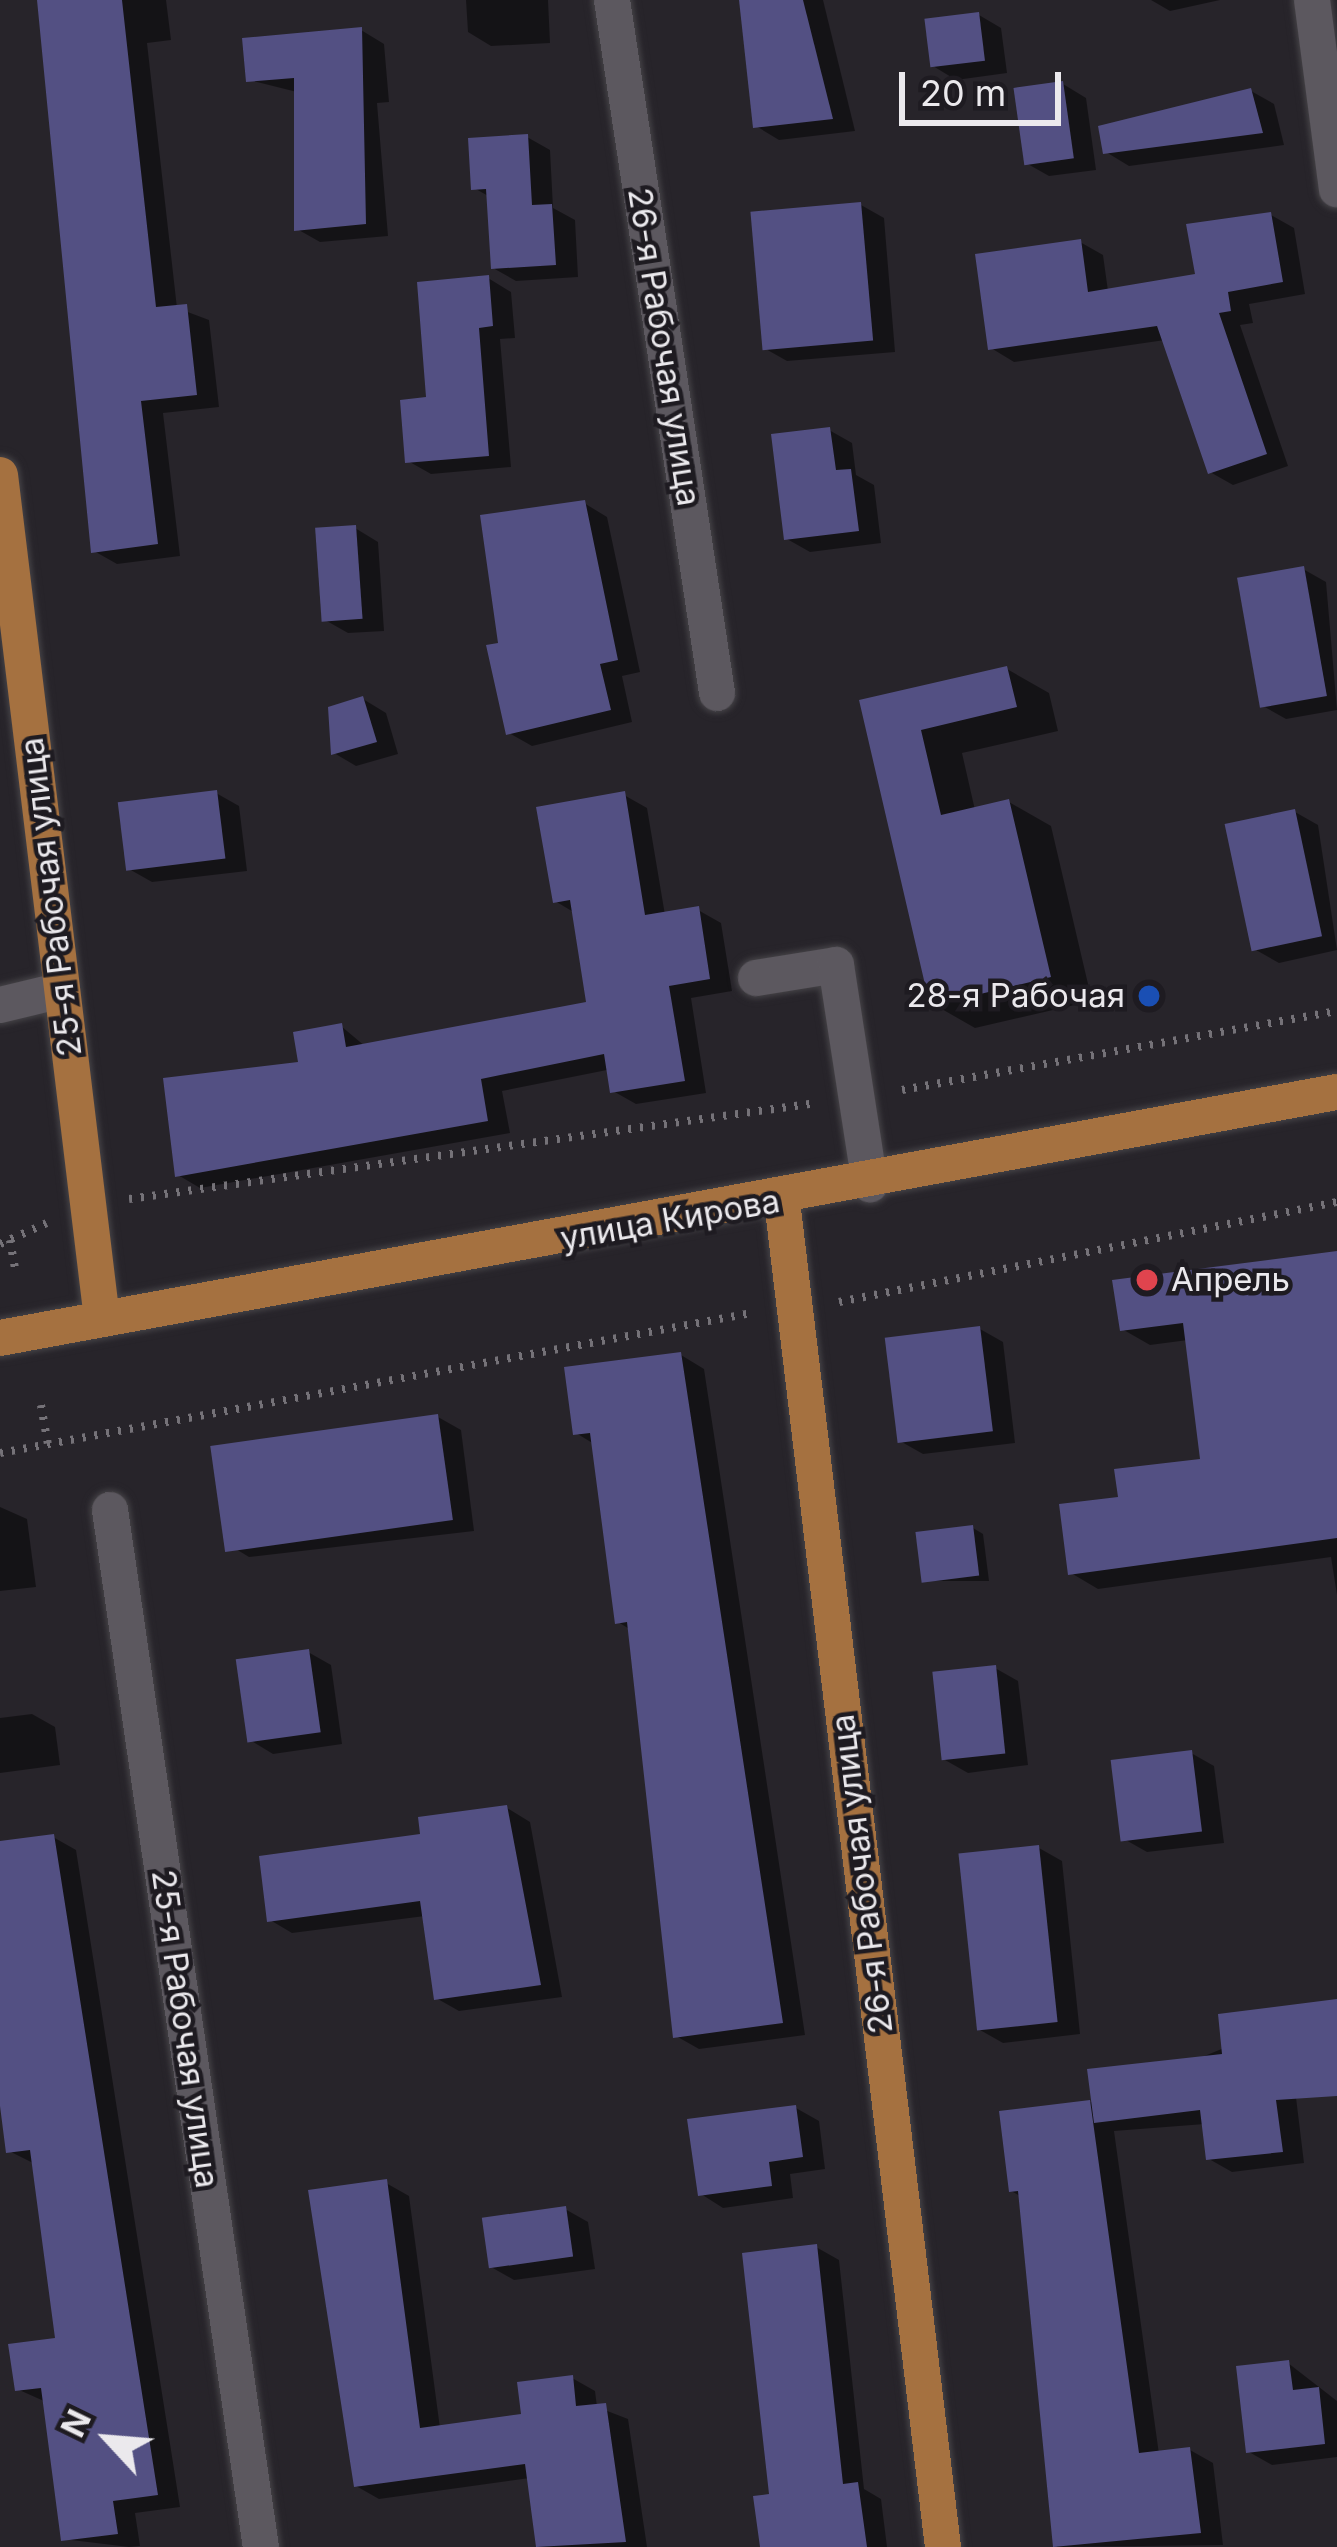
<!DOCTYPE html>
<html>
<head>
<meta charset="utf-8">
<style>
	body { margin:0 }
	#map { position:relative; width:1337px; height:2547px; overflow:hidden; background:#27242a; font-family:Inter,sans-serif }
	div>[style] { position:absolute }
	.shadow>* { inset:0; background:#0007 }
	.building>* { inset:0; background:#535083; transform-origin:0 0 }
	.path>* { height:8px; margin-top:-4px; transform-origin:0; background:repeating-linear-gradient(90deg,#757278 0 3px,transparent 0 12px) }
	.roads { filter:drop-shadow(0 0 3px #454347) drop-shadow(0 0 3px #454347) }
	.minor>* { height:36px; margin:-18px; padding:0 18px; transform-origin:18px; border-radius:18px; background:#5c585f }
	.major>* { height:36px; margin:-18px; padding:0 18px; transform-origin:18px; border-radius:18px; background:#a57140 }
	.dots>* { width:33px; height:33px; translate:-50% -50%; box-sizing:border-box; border:6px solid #1e1b21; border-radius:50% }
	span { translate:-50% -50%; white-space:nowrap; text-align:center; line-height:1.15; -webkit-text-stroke:9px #1e1b21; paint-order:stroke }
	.street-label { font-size:33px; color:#ebe9ed }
	.poi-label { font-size:33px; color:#ebe9ed }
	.right { translate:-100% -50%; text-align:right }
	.left { translate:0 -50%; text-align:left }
	.north { position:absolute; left:48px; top:2379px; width:120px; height:120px; -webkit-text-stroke:9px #1e1b21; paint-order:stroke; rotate:296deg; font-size:33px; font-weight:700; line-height:48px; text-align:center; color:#ebe9ed }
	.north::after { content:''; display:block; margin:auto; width:42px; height:54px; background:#ebe9ed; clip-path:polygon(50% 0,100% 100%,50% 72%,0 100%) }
	.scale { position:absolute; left:899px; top:72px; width:162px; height:54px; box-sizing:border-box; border:6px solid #ebe9ed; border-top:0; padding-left:15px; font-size:36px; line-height:42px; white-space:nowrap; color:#ebe9ed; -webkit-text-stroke:9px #1e1b21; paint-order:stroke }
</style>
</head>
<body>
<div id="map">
	<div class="shadow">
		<div style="clip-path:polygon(40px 0,166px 0,171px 40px,147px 43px,177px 308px,209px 320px,219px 407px,163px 413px,180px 556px,117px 564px,94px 551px)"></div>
		<div style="clip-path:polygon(466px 0,548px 0,550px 43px,491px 46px,468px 32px)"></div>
		<div style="clip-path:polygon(743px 0,823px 0,855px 131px,779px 140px,756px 126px)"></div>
		<div style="clip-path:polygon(1151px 0,1220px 0,1170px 11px)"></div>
		<div style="clip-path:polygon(979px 15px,1001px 28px,1007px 73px,956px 80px,933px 66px)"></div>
		<div style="clip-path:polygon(361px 30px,384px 44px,389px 102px,377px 103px,388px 236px,320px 242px,297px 229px,297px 92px,249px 80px)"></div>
		<div style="clip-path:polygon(1063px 84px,1086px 98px,1096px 170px,1049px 176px,1026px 163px)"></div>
		<div style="clip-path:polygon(1251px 91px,1274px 104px,1284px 145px,1129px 166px,1106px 152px)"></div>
		<div style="clip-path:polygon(527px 137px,550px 150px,553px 208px,575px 220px,578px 277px,516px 281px,493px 268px,490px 197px,474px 188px)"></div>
		<div style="clip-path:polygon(861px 205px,884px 218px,895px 352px,787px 361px,764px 348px)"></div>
		<div style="clip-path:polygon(1271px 215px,1294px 228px,1305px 294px,1249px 304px,1253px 323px,1240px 325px,1288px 466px,1233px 485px,1210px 472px,1165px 340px,1014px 362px,991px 348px,1080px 242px,1103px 255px,1108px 291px,1198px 276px)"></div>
		<div style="clip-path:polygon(488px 278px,511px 292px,515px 338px,500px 339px,511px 467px,431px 474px,408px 461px)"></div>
		<div style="clip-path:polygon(829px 430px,852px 443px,856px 475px,874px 485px,881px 543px,810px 552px,787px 539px)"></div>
		<div style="clip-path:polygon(584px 503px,607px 517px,640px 672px,622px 676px,632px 722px,532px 746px,509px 733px,501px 645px)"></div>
		<div style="clip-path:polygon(355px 528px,378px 542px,384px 631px,348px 633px,325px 620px)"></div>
		<div style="clip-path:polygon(1303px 569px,1326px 582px,1337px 710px,1286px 719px,1263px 706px)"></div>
		<div style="clip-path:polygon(1007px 669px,1049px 693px,1058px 731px,962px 753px,975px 810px,1009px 802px,1051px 826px,1092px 1001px,975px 1028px,933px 1004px,863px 703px)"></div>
		<div style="clip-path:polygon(363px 699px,386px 713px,398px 754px,356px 766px,334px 753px)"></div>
		<div style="clip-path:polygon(216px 793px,239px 806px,247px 871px,152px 882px,129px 869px)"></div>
		<div style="clip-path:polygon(624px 795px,647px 808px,665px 915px,698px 910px,721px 923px,732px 991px,691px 998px,706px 1093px,636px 1104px,613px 1091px,607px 1070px,502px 1091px,510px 1133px,200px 1188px,178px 1175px,341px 1026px,366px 1047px,590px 1005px,575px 913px,555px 901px)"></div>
		<div style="clip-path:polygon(1295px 812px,1318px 825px,1337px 950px,1279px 963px,1256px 950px)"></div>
		<div style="clip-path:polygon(1337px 1254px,1337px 1595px,1331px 1557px,1098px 1589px,1071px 1573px,1121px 1499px,1204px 1462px,1188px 1340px,1150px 1345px,1122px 1329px)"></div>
		<div style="clip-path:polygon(980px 1329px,1003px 1342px,1015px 1443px,923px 1454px,900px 1441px)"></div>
		<div style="clip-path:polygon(681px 1355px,704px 1369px,805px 2035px,699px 2049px,676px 2036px,631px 1630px,618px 1622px,594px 1444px,576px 1433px)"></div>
		<div style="clip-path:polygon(438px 1417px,461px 1430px,474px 1531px,249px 1557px,226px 1543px)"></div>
		<div style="clip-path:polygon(0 1507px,27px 1519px,36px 1587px,0 1591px)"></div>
		<div style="clip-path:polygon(973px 1528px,983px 1534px,989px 1581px,924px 1581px)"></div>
		<div style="clip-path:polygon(308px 1652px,331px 1665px,342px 1744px,273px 1754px,250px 1740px)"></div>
		<div style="clip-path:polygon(995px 1668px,1018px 1681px,1028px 1765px,968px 1773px,945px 1760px)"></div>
		<div style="clip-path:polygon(32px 1714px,55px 1727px,60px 1765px,0 1773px,0 1718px)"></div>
		<div style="clip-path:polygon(1191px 1753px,1214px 1766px,1224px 1843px,1147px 1852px,1124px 1839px)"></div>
		<div style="clip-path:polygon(507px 1808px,530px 1822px,562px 1997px,459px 2011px,436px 1998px,425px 1916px,292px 1933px,270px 1920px,423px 1837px)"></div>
		<div style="clip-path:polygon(53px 1837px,76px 1850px,180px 2507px,135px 2513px,140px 2546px,129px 2547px,63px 2539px,46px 2402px,17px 2389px,59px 2341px,35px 2164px,9px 2151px,0 2102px,0 1844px)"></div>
		<div style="clip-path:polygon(1039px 1848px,1062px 1861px,1080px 2034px,1003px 2043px,980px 2030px)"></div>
		<div style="clip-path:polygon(1337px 2002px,1337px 2076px,1294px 2081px,1304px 2163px,1232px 2172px,1209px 2159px,1205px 2124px,1114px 2131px,1159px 2454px,1190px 2450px,1213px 2463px,1223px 2545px,1057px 2547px,1022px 2197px,1011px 2191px,1089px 2103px)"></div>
		<div style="clip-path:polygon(796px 2108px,819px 2121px,825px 2169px,790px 2174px,793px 2198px,723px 2208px,701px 2194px)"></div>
		<div style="clip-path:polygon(386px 2183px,409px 2196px,440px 2428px,525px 2417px,572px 2378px,595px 2391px,597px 2407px,628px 2419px,647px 2547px,539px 2547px,530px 2478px,379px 2499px,356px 2486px)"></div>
		<div style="clip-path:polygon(565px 2209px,588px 2222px,595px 2269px,514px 2280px,491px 2267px)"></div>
		<div style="clip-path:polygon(816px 2247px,839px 2260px,864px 2489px,881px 2499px,887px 2547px,763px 2547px)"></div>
		<div style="clip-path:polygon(1288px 2363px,1337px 2401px,1337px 2457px,1272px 2465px,1249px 2452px)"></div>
	</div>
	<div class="building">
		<div style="clip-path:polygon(37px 0,122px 0,156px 307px,187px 304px,197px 395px,141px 401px,158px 544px,91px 553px)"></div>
		<div style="clip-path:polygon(739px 0,803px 0,833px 119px,753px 128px)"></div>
		<div style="left:979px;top:12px;width:49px;height:55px;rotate:83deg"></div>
		<div style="clip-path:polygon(362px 27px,366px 224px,294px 231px,294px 78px,246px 82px,242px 38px)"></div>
		<div style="left:1063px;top:81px;width:78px;height:50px;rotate:82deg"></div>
		<div style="clip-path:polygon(1251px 88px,1263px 133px,1103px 154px,1098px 126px)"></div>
		<div style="clip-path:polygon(528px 134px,532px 205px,552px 204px,556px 265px,491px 269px,486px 189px,471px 190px,468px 138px)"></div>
		<div style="left:861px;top:202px;width:139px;height:111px;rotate:85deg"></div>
		<div style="clip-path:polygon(1271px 212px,1283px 282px,1228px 292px,1231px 311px,1219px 313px,1267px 454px,1208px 474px,1157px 326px,988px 350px,975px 254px,1081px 239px,1088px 292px,1195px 274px,1186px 224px)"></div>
		<div style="clip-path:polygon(489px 275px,493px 326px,479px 328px,489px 456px,405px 463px,400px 400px,426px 397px,417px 282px)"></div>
		<div style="clip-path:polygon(830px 427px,836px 470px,851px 469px,859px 531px,784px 540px,771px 434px)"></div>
		<div style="clip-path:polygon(585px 500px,618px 660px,600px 664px,611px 710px,506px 735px,486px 645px,498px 643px,480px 515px)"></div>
		<div style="left:356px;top:525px;width:94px;height:41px;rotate:86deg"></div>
		<div style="left:1304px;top:566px;width:132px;height:68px;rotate:80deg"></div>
		<div style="clip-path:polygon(1007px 666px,1017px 707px,921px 730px,941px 815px,1009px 799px,1051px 977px,930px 1006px,859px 700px)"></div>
		<div style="clip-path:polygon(363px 696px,377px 742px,331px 755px,328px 707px)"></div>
		<div style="left:217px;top:790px;width:69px;height:100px;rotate:83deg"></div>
		<div style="clip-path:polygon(625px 791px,645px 915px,699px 906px,710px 979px,669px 986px,685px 1081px,610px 1093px,604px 1054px,481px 1079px,488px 1121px,175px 1177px,163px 1078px,298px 1062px,293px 1032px,342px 1023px,346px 1047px,586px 1002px,570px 900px,553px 903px,536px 807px)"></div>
		<div style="left:1295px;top:809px;width:130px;height:72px;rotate:78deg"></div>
		<div style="clip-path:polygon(1337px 1251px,1337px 1538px,1068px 1575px,1059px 1504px,1118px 1497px,1114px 1469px,1200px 1459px,1183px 1323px,1120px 1331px,1112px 1280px)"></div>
		<div style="left:980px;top:1326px;width:106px;height:96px;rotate:83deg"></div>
		<div style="clip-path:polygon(681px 1352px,783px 2023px,673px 2038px,627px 1622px,615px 1624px,590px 1433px,573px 1435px,564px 1367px)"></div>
		<div style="left:438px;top:1414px;width:107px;height:230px;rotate:82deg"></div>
		<div style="left:973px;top:1525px;width:51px;height:58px;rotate:83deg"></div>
		<div style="left:309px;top:1649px;width:84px;height:74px;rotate:82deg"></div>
		<div style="left:996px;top:1665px;width:89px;height:64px;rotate:84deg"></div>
		<div style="left:1192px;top:1750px;width:82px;height:82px;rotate:83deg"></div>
		<div style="clip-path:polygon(507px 1805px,541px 1985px,434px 2000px,420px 1901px,267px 1922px,259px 1856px,420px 1834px,418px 1817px)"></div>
		<div style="clip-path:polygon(54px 1834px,158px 2495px,113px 2501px,118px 2534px,61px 2541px,41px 2388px,15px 2391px,8px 2344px,55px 2338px,30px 2150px,6px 2153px,0 2106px,0 1841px)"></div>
		<div style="left:1039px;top:1845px;width:178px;height:81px;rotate:84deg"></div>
		<div style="clip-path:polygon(1337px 1999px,1337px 2096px,1276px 2100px,1283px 2152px,1206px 2160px,1200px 2110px,1094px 2123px,1087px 2069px,1222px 2054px,1218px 2014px)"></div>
		<div style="clip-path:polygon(1090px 2100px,1139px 2453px,1190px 2447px,1201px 2533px,1053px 2547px,1018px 2191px,1009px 2192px,999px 2111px)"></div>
		<div style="clip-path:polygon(796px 2105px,803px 2157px,769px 2162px,772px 2186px,698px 2196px,687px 2119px)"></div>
		<div style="clip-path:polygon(387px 2179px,420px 2428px,521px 2414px,517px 2382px,573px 2375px,576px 2406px,606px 2403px,626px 2542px,536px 2547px,525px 2464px,354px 2487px,308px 2190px)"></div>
		<div style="left:566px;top:2206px;width:51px;height:85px;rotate:82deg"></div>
		<div style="clip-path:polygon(817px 2244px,843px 2484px,858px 2482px,867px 2547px,760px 2547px,753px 2496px,769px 2494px,742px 2253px)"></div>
		<div style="clip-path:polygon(1289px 2360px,1293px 2390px,1319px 2387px,1325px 2444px,1246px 2453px,1236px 2366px)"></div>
	</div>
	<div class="path">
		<div style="left:902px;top:1090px;width:442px;rotate:-10.3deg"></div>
		<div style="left:129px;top:1199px;width:694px;rotate:-7.95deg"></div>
		<div style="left:10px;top:1240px;width:34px;rotate:80deg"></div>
		<div style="left:0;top:1244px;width:51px;rotate:-24.1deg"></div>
		<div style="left:839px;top:1302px;width:508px;rotate:-11.35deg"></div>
		<div style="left:41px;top:1405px;width:39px;rotate:80deg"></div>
		<div style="left:0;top:1453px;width:765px;rotate:-10.55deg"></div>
	</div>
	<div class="roads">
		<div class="minor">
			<div style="left:612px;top:0;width:701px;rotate:81.38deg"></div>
			<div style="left:1312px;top:0;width:191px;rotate:82.5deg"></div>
			<div style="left:756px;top:978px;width:81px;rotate:-9.2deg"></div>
			<div style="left:836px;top:965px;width:222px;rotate:81.2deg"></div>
			<div style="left:0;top:1005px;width:64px;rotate:-13.6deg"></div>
			<div style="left:110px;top:1510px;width:1048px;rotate:81.72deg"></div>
		</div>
		<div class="major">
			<div style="left:0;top:475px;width:850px;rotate:83.11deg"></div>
			<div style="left:782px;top:1201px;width:1356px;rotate:83.18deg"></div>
			<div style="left:0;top:1338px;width:1359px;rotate:-10.43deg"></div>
		</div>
	</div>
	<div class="dots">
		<div style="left:1149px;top:996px;background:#1a4fb4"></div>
		<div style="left:1147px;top:1280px;background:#e0444e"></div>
	</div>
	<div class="street-label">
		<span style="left:664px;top:347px;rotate:81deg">26-я Рабочая улица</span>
		<span style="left:51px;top:897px;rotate:-97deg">25-я Рабочая улица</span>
		<span style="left:670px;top:1220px;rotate:-10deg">улица Кирова</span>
		<span style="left:862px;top:1874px;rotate:-97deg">26-я Рабочая улица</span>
		<span style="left:185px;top:2029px;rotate:82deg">25-я Рабочая улица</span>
	</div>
	<div class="poi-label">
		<span class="right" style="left:1125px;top:996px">28-я Рабочая</span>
		<span class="left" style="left:1171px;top:1280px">Апрель</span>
	</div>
	<div class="north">N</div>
	<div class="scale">20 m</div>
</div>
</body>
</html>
